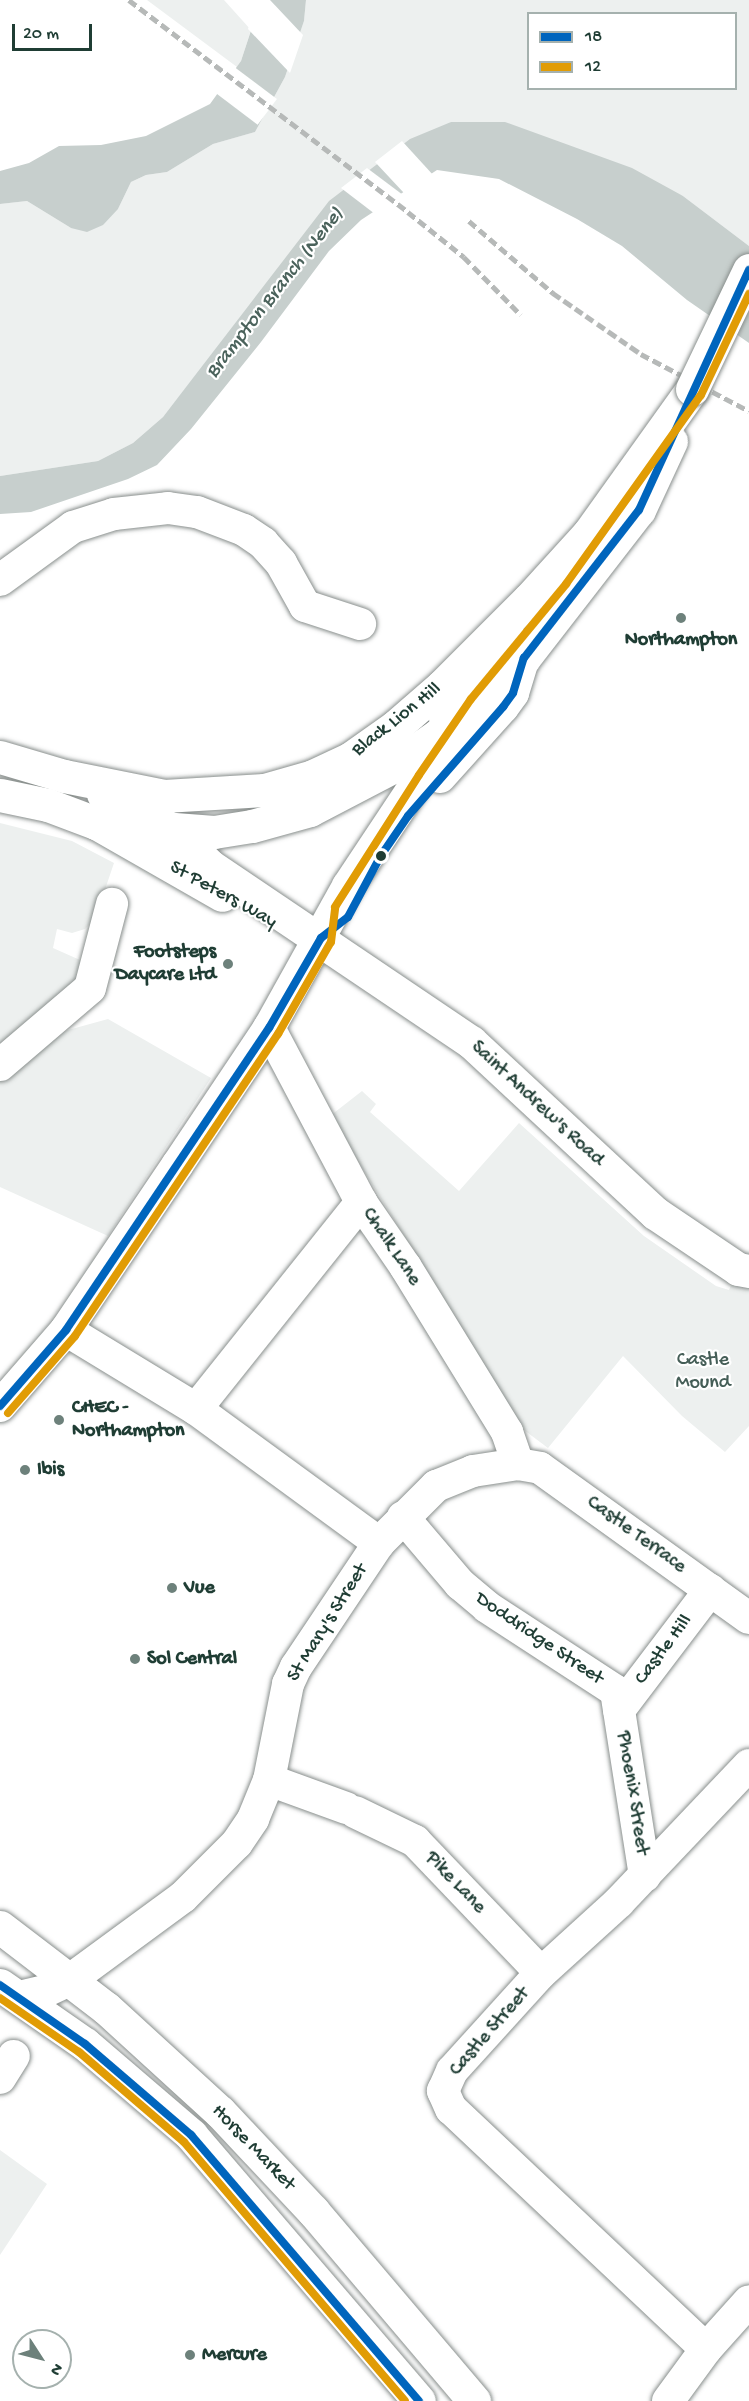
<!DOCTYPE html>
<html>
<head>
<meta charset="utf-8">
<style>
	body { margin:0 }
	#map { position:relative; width:749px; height:2401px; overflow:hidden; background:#fff; font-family:"Gochi Hand",sans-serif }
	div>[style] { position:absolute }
	.green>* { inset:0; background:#edf0ef }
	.water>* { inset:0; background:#c7cfcd }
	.pier>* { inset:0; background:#fff; transform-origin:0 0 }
	.roads { filter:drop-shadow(0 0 2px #898f8d) drop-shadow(0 0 2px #898f8d) }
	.minor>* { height:32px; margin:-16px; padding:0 16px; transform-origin:16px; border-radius:16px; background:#fff }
	.major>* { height:33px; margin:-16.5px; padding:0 16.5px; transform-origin:16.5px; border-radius:16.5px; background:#fff }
	.highway>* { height:33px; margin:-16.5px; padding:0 16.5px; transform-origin:16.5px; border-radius:16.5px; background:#fff }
	.rail>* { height:4.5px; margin-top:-2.25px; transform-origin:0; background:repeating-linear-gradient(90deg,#b6b9b8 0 9px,transparent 0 13.5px) }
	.bridges { filter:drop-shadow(0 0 2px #898f8d) drop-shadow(0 0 2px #898f8d) }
	.major-bridge>* { height:33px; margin:-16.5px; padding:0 16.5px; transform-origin:16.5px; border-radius:16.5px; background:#fff }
	.bus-1>* { height:8px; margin:-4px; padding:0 4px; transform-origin:4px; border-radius:4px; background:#0065bd }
	.bus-2>* { height:8px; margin:-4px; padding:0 4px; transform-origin:4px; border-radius:4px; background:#e19c05 }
	.dots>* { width:16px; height:16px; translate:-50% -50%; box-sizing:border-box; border:3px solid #fff; border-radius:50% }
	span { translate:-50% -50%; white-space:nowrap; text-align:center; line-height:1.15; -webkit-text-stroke:4.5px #fff; paint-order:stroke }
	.poi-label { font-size:20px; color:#1f3d34; font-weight:700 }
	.right { translate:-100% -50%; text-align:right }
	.left { translate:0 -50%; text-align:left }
	.street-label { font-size:20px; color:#1f3d34 }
	.park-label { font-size:20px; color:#455e57 }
	.water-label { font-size:21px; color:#4a625b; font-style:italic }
	.legend { position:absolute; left:527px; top:12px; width:210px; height:78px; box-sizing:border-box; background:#fff; border:2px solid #a5b1ae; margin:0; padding:8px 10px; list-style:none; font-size:18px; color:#1f3d34 }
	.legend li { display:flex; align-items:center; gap:12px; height:30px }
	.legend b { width:30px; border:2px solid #a5b1ae }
	.north { position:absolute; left:12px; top:2329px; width:60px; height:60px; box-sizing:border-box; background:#fff; border:2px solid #a5b1ae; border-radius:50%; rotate:126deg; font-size:16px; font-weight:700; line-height:24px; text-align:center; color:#1f3d34 }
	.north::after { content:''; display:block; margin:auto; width:21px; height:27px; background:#6d817b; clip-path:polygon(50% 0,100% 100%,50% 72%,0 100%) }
	.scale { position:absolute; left:12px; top:24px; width:80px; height:27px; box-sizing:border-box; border:3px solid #1f3d34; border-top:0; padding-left:8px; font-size:18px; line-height:21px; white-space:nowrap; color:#1f3d34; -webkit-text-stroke:4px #fff; paint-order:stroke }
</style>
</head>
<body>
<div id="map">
	<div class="green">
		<div style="clip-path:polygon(147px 0,224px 0,251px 30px,241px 61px,237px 67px)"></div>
		<div style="clip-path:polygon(evenodd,306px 0,749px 0,749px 246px,683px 196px,451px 122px,236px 324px,163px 417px,133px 443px,98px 461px,0 476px,0 204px,27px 201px,71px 228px,118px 209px,131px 182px,146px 175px,167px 172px,213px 144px,255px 132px,285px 77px,304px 21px,306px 0,528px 14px,736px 14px,736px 88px,528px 88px,528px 14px)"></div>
		<div style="clip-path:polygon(0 823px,72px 841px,114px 863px,95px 919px,85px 929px,72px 933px,57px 929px,53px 948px,80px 960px,84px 969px,76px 990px,0 1057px)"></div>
		<div style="clip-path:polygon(108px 1019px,211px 1078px,108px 1236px,0 1187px,0 1081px,50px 1035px)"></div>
		<div style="clip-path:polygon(362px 1091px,376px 1104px,370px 1112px,459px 1191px,519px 1123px,644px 1236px,716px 1286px,729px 1290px,738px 1269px,749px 1271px,749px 1426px,725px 1452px,682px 1416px,623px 1356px,548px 1448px,524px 1430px,330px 1116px)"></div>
		<div style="clip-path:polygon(0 2150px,47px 2184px,0 2255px)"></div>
	</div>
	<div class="water">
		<div style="clip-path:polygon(261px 0,306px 0,304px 21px,285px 77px,255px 132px,213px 144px,167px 172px,146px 175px,131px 182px,118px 209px,103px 225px,87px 232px,71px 228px,27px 201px,0 204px,0 171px,29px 163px,59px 146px,101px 145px,146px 136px,210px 104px,241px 61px)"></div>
		<div style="clip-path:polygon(451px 122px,505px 122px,632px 168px,683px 196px,749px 246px,749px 343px,687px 300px,622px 246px,577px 219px,499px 179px,437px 170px,361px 220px,329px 251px,261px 342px,191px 429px,157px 465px,128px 479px,31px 512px,0 514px,0 476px,98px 461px,133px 443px,163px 417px,329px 201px,410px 139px)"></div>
	</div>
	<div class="pier">
		<div style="clip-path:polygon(257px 0,270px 0,303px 35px,290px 73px,248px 29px)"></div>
		<div style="left:233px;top:66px;width:55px;height:32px;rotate:37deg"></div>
		<div style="clip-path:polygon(402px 141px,434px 176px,404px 193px,375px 162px)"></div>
		<div style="clip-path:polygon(367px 168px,403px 195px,375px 214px,341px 188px)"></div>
	</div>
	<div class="roads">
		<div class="minor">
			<div style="left:0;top:580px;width:90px;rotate:-36deg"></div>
			<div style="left:73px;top:527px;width:43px;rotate:-17.6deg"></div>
			<div style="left:114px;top:514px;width:54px;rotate:-6.3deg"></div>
			<div style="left:168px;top:508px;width:29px;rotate:8deg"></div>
			<div style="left:197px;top:512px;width:50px;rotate:21deg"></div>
			<div style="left:244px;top:530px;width:23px;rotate:34deg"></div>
			<div style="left:263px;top:543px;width:27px;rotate:48deg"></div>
			<div style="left:281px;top:563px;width:49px;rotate:60.8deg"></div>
			<div style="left:305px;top:606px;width:58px;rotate:18.1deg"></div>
			<div style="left:445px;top:718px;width:104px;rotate:-52deg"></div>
			<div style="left:440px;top:777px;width:94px;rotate:-48deg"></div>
			<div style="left:503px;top:707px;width:17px;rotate:-54deg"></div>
			<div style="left:513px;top:693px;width:37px;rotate:-73deg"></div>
			<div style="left:269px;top:1028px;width:197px;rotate:62.1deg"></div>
			<div style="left:361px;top:1202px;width:78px;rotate:55.5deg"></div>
			<div style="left:405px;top:1266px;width:195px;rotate:58.4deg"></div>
			<div style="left:507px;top:1432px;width:34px;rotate:71deg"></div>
			<div style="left:0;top:1065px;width:118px;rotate:-40.5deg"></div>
			<div style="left:90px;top:988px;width:87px;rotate:-75.3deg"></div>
			<div style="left:66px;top:1330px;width:152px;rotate:31.3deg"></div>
			<div style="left:196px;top:1409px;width:227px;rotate:36.2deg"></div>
			<div style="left:0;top:1406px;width:101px;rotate:-49deg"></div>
			<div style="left:66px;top:1330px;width:200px;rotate:-56deg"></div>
			<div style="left:178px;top:1164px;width:164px;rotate:-56.2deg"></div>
			<div style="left:269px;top:1028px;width:162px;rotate:-60.9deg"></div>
			<div style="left:348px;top:886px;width:193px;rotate:-56.4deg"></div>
			<div style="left:196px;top:1409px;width:265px;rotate:-51.4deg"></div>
			<div style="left:403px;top:1517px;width:88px;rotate:49.6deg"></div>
			<div style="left:460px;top:1584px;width:35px;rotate:40deg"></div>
			<div style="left:487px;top:1607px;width:154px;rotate:33.1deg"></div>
			<div style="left:616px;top:1691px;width:187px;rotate:81.1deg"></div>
			<div style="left:619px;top:1710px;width:151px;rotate:-52.8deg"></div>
			<div style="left:269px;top:1780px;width:82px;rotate:20deg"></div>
			<div style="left:355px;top:1812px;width:67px;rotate:25.8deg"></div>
			<div style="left:415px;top:1841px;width:182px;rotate:46.3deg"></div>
			<div style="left:19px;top:1997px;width:28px;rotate:-13deg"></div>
			<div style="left:46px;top:1991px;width:26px;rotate:-25deg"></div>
			<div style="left:70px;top:1980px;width:140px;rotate:-36.3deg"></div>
			<div style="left:183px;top:1897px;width:76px;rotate:-45deg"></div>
			<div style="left:237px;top:1843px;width:29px;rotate:-56deg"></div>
			<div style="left:253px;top:1819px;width:42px;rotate:-67.7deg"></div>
			<div style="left:269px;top:1780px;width:98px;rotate:-78.8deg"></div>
			<div style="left:288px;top:1684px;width:19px;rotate:-65deg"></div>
			<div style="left:296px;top:1667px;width:149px;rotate:-56.2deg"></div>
			<div style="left:379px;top:1543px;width:81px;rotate:-45deg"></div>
			<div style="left:436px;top:1486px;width:40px;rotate:-22deg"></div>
			<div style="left:473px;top:1471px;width:46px;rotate:-8.8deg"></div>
			<div style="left:518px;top:1464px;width:22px;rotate:10deg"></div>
			<div style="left:540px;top:1468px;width:257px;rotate:35.7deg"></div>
			<div style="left:0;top:2078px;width:26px;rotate:-58deg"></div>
			<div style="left:706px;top:2349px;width:350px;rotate:-136.7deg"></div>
			<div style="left:451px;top:2109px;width:20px;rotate:-114deg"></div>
			<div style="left:443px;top:2091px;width:22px;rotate:-66deg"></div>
			<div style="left:452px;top:2071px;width:132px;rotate:-47.8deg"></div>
			<div style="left:541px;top:1973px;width:105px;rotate:-42.3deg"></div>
			<div style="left:619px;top:1902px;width:189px;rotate:-46.5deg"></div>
			<div style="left:668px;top:2401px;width:64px;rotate:-53.8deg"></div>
			<div style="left:706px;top:2349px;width:64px;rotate:-48.1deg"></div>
		</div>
		<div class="major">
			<div style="left:0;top:757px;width:67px;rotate:16.5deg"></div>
			<div style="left:64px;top:776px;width:102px;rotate:11.3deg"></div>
			<div style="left:164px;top:796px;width:100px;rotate:-3.4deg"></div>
			<div style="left:264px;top:790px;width:51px;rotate:-15.9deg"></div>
			<div style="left:313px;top:776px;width:42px;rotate:-25.3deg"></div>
			<div style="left:351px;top:758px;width:55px;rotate:-35.4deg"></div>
			<div style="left:396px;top:726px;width:61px;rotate:-41deg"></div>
			<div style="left:442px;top:686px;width:123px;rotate:-45deg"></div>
			<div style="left:529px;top:599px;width:89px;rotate:-47.7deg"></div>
			<div style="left:589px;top:533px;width:177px;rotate:-54.4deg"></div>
			<div style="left:103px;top:794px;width:81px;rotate:27.2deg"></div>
			<div style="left:175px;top:831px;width:49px;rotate:45deg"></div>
			<div style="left:210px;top:866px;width:315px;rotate:34deg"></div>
			<div style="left:471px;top:1042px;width:251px;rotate:42.9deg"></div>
			<div style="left:655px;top:1213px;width:100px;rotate:34deg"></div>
			<div style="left:738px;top:1269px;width:11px;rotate:10deg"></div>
			<div style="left:0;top:795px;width:49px;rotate:11.8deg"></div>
			<div style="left:48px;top:805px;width:51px;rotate:20.6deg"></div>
			<div style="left:96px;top:823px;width:145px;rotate:29.7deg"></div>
			<div style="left:96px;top:823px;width:118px;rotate:4.4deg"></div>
			<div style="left:214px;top:832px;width:38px;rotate:-9deg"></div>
			<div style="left:252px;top:826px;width:60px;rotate:-15.4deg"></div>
			<div style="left:310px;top:810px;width:93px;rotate:-27.7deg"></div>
			<div style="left:392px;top:767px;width:56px;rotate:-34.8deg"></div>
			<div style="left:438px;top:735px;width:115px;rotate:-41.8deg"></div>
			<div style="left:524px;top:658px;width:187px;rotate:-52.2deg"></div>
			<div style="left:639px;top:510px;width:76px;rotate:-65.1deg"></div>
		</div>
		<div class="highway">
			<div style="left:0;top:1927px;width:133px;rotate:37.4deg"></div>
			<div style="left:106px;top:2008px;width:154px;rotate:42.4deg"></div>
			<div style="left:220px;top:2112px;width:136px;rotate:46.8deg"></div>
			<div style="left:313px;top:2211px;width:249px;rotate:49.7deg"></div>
			<div style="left:0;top:1985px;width:103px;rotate:34.8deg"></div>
			<div style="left:85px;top:2044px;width:140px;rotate:40.6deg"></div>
			<div style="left:191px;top:2135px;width:350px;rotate:49.4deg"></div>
		</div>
	</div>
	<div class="rail">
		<div style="left:129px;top:0;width:350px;rotate:37.2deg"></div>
		<div style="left:408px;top:212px;width:72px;rotate:38.8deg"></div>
		<div style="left:464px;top:257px;width:81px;rotate:45.5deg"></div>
		<div style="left:469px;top:221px;width:111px;rotate:40.6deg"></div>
		<div style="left:553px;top:293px;width:107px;rotate:34.7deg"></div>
		<div style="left:641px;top:354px;width:122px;rotate:27.8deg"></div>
	</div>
	<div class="bridges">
		<div class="major-bridge">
			<div style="left:692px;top:389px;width:132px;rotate:-64.4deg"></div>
		</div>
	</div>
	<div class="bus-1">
		<div style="left:0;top:1406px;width:101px;rotate:-49deg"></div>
		<div style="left:66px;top:1330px;width:364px;rotate:-56.1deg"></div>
		<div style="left:269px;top:1028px;width:104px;rotate:-60deg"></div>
		<div style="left:321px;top:938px;width:34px;rotate:-38deg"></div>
		<div style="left:348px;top:917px;width:68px;rotate:-61.9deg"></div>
		<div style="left:380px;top:857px;width:50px;rotate:-55.7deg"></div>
		<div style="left:408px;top:816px;width:145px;rotate:-48.9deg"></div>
		<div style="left:503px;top:707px;width:17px;rotate:-54deg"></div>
		<div style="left:513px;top:693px;width:37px;rotate:-73deg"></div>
		<div style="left:524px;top:658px;width:187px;rotate:-52.2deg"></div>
		<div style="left:639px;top:510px;width:264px;rotate:-65.4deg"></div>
		<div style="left:0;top:1985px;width:103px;rotate:34.8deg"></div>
		<div style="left:85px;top:2044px;width:140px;rotate:40.6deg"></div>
		<div style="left:191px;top:2135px;width:350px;rotate:49.4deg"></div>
	</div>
	<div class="bus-2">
		<div style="left:8px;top:1413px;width:102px;rotate:-49deg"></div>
		<div style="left:75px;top:1336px;width:364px;rotate:-56.1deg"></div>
		<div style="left:278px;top:1034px;width:106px;rotate:-60.1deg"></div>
		<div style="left:331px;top:942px;width:35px;rotate:-83deg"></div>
		<div style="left:335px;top:907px;width:156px;rotate:-57.5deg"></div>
		<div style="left:419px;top:775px;width:92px;rotate:-55.6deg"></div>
		<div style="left:471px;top:699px;width:149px;rotate:-50.4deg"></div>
		<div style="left:566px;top:584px;width:232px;rotate:-54.5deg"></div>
		<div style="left:701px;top:395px;width:112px;rotate:-64.6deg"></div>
		<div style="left:0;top:1998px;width:96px;rotate:34.4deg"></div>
		<div style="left:79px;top:2052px;width:138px;rotate:40.6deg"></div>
		<div style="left:184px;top:2142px;width:340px;rotate:49.5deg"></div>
	</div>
	<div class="dots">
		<div style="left:681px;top:618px;background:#6d817b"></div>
		<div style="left:381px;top:856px;background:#1f3d34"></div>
		<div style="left:228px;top:964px;background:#6d817b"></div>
		<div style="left:59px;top:1420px;background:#6d817b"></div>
		<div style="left:25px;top:1470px;background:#6d817b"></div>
		<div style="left:172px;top:1588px;background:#6d817b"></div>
		<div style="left:135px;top:1659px;background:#6d817b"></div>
		<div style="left:190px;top:2355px;background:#6d817b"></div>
	</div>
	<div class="poi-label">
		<span style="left:681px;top:640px">Northampton</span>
		<span class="right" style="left:216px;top:964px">Footsteps<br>Daycare Ltd</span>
		<span class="left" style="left:72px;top:1420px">CHEC -<br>Northampton</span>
		<span class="left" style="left:37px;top:1470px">Ibis</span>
		<span class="left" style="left:184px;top:1588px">Vue</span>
		<span class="left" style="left:147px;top:1659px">Sol Central</span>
		<span class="left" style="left:202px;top:2355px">Mercure</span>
	</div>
	<div class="street-label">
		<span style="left:397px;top:720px;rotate:-38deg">Black Lion Hill</span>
		<span style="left:223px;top:895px;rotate:29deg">St Peters Way</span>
		<span style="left:537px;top:1104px;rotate:43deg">Saint Andrew's Road</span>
		<span style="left:391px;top:1247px;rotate:56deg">Chalk Lane</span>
		<span style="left:636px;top:1535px;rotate:36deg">Castle Terrace</span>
		<span style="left:328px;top:1623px;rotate:-58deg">St Mary's Street</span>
		<span style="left:539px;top:1639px;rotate:34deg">Doddridge Street</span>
		<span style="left:664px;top:1650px;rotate:-53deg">Castle Hill</span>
		<span style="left:632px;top:1793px;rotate:81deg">Phoenix Street</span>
		<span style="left:455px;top:1883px;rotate:46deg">Pike Lane</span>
		<span style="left:490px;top:2032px;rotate:-49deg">Castle Street</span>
		<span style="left:253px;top:2148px;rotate:46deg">Horse Market</span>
	</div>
	<div class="park-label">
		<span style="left:703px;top:1372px">Castle<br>Mound</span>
	</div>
	<div class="water-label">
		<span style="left:276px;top:294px;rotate:-52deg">Brampton Branch (Nene)</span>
	</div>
	<ul class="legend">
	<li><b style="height:8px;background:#0065bd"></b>18</li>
	<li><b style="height:8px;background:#e19c05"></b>12</li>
	</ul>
	<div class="north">N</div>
	<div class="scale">20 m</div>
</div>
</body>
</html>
